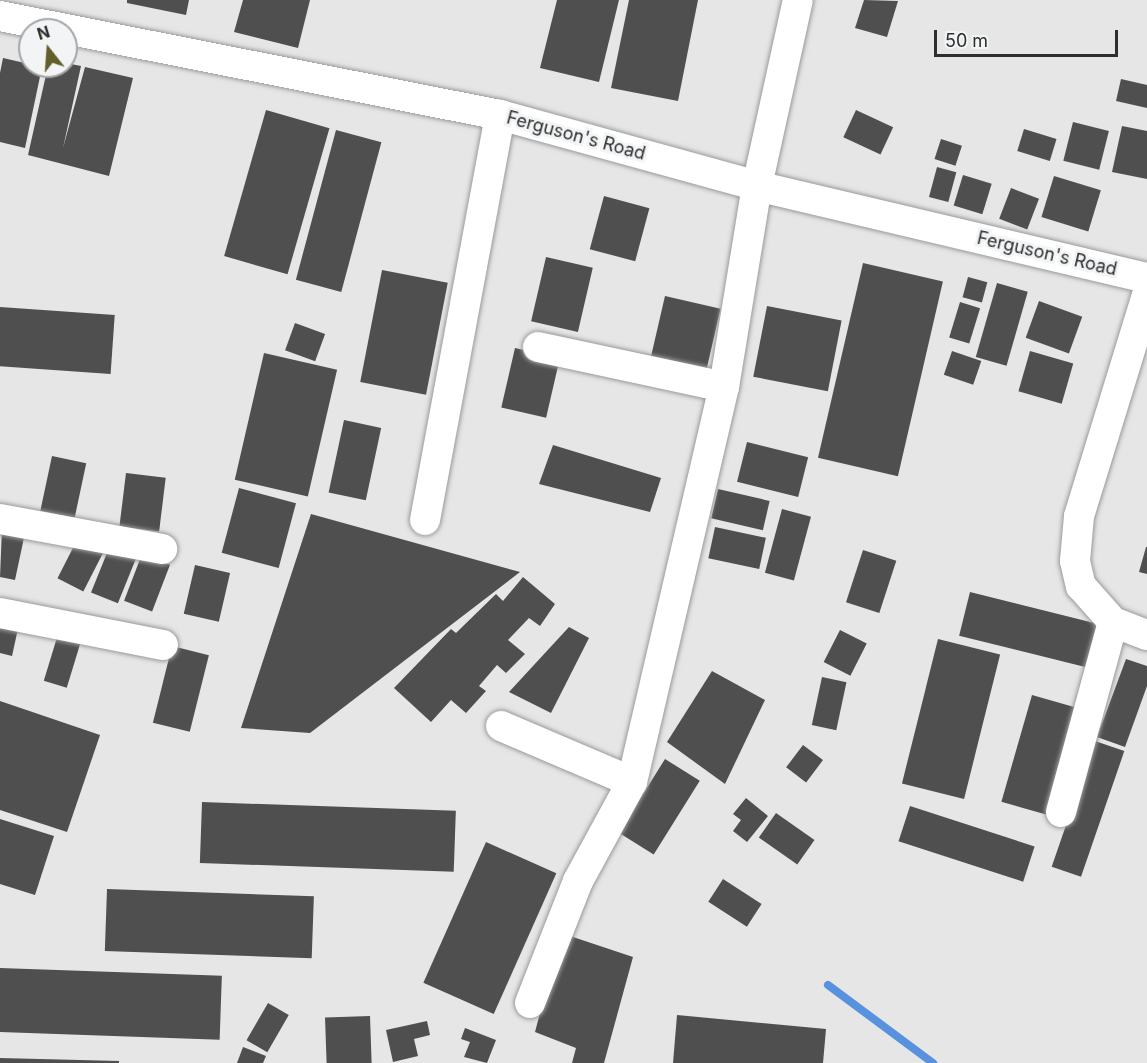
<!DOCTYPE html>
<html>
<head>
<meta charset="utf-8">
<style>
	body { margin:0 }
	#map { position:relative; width:1147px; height:1063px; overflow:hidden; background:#e6e6e7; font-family:Inter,sans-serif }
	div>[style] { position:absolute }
	.stream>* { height:8px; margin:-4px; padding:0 4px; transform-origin:4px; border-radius:4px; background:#5892de }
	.building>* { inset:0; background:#4f4f50; transform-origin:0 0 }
	.roads { filter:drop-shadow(0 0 2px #999a9b) drop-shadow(0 0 2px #999a9b) }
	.minor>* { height:30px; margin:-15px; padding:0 15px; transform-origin:15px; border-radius:15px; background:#fff }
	span { translate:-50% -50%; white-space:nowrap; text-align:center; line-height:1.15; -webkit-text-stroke:6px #f3f4f5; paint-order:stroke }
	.street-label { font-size:18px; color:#2d2e2e }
	.north { position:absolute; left:18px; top:18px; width:60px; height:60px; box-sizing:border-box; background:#f3f4f5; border:2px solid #a4a5a5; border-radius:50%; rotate:343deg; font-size:16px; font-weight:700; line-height:24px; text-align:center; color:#2d2e2e }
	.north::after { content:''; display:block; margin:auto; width:21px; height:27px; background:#625f2b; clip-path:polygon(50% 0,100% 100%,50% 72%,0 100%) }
	.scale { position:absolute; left:934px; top:30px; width:184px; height:27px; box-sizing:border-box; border:3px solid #2d2e2e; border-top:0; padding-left:8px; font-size:18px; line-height:21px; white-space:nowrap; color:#2d2e2e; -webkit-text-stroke:4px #f3f4f5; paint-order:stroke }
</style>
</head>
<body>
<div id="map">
	<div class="stream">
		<div style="left:828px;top:985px;width:131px;rotate:36.6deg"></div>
	</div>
	<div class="building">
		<div style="clip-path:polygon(127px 0,189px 0,186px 15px,127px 3px)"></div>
		<div style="clip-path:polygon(243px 0,310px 0,298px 48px,234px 32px)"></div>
		<div style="clip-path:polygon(557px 0,619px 0,599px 82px,540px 68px)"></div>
		<div style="clip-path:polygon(629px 0,698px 0,678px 101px,611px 88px)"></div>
		<div style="clip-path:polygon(864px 0,898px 1px,887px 37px,855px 28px)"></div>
		<div style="clip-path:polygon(3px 58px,42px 67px,25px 148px,0 142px,0 73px)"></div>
		<div style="clip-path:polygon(66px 63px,81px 66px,63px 148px,85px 67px,133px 78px,109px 176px,28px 155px,48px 66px,66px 66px)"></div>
		<div style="clip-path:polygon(1121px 79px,1147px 85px,1147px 108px,1116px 101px)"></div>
		<div style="left:266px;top:110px;width:66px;height:152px;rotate:16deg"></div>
		<div style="left:856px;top:110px;width:41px;height:30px;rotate:25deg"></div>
		<div style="left:1073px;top:122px;width:37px;height:40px;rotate:14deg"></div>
		<div style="clip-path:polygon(1122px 126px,1147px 131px,1147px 179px,1112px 172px)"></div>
		<div style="left:1024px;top:129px;width:34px;height:23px;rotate:17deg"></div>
		<div style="left:336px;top:130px;width:47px;height:155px;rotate:15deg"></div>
		<div style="left:941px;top:139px;width:22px;height:21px;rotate:18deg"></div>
		<div style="left:937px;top:167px;width:20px;height:31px;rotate:15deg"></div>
		<div style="left:963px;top:175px;width:30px;height:32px;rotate:17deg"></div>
		<div style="left:1054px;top:176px;width:49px;height:43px;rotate:17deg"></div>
		<div style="left:1011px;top:188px;width:30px;height:33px;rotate:21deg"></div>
		<div style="left:604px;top:196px;width:47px;height:55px;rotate:15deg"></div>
		<div style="left:546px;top:257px;width:48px;height:66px;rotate:13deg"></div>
		<div style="left:863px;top:263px;width:82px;height:200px;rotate:13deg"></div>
		<div style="left:382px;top:270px;width:67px;height:114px;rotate:11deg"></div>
		<div style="left:968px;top:277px;width:20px;height:21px;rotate:15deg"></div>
		<div style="left:997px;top:283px;width:32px;height:77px;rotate:16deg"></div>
		<div style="left:665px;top:296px;width:57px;height:64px;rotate:13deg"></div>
		<div style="left:1039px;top:301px;width:46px;height:39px;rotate:20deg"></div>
		<div style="left:960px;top:302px;width:21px;height:37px;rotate:17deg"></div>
		<div style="left:767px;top:306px;width:76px;height:72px;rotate:11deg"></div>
		<div style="left:0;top:307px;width:115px;height:59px;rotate:4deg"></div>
		<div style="left:295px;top:323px;width:32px;height:29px;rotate:20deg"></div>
		<div style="left:515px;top:348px;width:46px;height:61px;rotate:13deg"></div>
		<div style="left:952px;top:351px;width:31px;height:25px;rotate:19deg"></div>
		<div style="left:1030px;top:351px;width:45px;height:42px;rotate:16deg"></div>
		<div style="left:264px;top:353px;width:75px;height:130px;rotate:13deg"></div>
		<div style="left:344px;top:420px;width:38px;height:74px;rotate:12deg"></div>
		<div style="left:747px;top:442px;width:63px;height:41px;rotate:14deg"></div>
		<div style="clip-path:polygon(553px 445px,661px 478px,650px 512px,539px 484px)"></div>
		<div style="left:52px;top:456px;width:35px;height:56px;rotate:12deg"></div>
		<div style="left:126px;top:473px;width:40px;height:54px;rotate:7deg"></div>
		<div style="left:239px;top:488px;width:59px;height:67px;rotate:15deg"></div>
		<div style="left:718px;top:489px;width:53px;height:30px;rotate:13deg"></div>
		<div style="left:782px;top:509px;width:30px;height:66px;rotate:15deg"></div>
		<div style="clip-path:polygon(311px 514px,520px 572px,310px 733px,241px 728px)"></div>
		<div style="left:715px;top:527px;width:52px;height:32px;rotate:12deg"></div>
		<div style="clip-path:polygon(2px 528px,25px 533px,15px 580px,0 577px)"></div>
		<div style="left:77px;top:540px;width:29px;height:43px;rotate:27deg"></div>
		<div style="clip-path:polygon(1146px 547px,1147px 547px,1147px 574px,1139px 572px)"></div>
		<div style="left:109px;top:548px;width:29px;height:48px;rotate:22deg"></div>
		<div style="left:863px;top:550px;width:35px;height:55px;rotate:18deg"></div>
		<div style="left:142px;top:554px;width:30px;height:50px;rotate:21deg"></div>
		<div style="left:195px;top:565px;width:36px;height:50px;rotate:13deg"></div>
		<div style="clip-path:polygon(523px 577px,555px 604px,540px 626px,529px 618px,508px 640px,525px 654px,506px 673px,497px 665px,479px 686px,486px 691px,466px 713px,451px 700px,431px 722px,394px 688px,451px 629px,456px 633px,496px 594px,503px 601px)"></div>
		<div style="left:970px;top:592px;width:132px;height:45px;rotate:14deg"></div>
		<div style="clip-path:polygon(0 620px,19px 624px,12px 656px,0 653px)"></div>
		<div style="clip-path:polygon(569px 627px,589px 638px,551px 713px,509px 692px)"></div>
		<div style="left:840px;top:630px;width:30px;height:36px;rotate:27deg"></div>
		<div style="left:59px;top:631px;width:24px;height:52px;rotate:17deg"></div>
		<div style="left:938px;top:639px;width:64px;height:149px;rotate:14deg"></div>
		<div style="left:172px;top:646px;width:38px;height:79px;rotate:14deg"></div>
		<div style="clip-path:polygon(1126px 659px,1147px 666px,1147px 686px,1125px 747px,1097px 737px)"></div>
		<div style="clip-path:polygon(712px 671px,765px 700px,725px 784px,667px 742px)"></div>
		<div style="left:822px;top:677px;width:25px;height:49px;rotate:12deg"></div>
		<div style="left:1032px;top:695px;width:51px;height:111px;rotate:16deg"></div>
		<div style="clip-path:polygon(0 701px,100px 735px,67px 832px,0 810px)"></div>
		<div style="left:1095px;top:741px;width:31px;height:133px;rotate:19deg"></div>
		<div style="left:803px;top:745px;width:25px;height:28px;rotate:37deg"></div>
		<div style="left:665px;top:759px;width:41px;height:87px;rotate:32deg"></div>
		<div style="clip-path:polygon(746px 798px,768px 816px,747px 842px,733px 831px,741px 820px,733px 814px)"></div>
		<div style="left:202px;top:802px;width:254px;height:61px;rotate:2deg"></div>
		<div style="left:910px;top:806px;width:131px;height:37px;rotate:18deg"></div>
		<div style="left:776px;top:813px;width:47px;height:30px;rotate:35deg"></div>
		<div style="clip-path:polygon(0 819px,54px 836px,35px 895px,0 884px)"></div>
		<div style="left:486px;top:842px;width:77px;height:154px;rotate:24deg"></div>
		<div style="left:723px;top:879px;width:46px;height:27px;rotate:33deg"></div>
		<div style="left:107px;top:889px;width:207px;height:62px;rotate:2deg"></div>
		<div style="clip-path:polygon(561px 933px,633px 957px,604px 1063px,572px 1063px,576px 1048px,535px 1032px)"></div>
		<div style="left:0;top:968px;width:222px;height:64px;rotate:2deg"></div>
		<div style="left:268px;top:1003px;width:24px;height:43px;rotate:30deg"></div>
		<div style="clip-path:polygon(677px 1015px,826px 1029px,823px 1063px,673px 1063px)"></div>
		<div style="left:370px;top:1016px;width:47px;height:45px;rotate:88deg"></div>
		<div style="clip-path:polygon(427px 1021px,430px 1035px,414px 1039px,418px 1056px,393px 1062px,386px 1030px)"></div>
		<div style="clip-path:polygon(465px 1028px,496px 1040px,487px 1063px,464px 1057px,470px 1042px,461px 1039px)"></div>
		<div style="clip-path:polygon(243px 1047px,266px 1056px,263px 1063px,237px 1063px)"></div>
		<div style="clip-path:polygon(0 1058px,119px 1061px,119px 1063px,0 1063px)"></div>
	</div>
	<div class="roads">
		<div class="minor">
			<div style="left:0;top:16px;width:510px;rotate:11.2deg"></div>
			<div style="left:500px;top:115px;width:267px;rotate:15.4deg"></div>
			<div style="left:757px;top:186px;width:401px;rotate:13.3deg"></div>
			<div style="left:1147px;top:295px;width:231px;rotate:107.1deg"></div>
			<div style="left:1079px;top:516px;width:45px;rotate:95.1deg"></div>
			<div style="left:1075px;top:561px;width:26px;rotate:77deg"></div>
			<div style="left:1081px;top:586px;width:48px;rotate:48.4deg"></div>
			<div style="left:1113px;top:622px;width:36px;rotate:21deg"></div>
			<div style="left:538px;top:347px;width:190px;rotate:12.1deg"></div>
			<div style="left:0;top:519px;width:165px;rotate:10.5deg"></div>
			<div style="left:425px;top:520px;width:412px;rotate:-79.5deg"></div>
			<div style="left:0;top:613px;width:166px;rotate:11.1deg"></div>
			<div style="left:501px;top:726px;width:142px;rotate:23.1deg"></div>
			<div style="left:1061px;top:812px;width:197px;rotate:-74.7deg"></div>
			<div style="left:530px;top:1003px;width:131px;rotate:-68.5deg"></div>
			<div style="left:578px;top:881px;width:113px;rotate:-61.4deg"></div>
			<div style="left:632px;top:782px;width:406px;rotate:-76.9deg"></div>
			<div style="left:724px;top:387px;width:204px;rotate:-80.7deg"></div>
			<div style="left:757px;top:186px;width:190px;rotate:-77.6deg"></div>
		</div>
	</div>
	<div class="street-label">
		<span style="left:576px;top:136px;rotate:15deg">Ferguson's Road</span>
		<span style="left:1047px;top:254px;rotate:13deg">Ferguson's Road</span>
	</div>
	<div class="north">N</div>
	<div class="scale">50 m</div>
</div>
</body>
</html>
